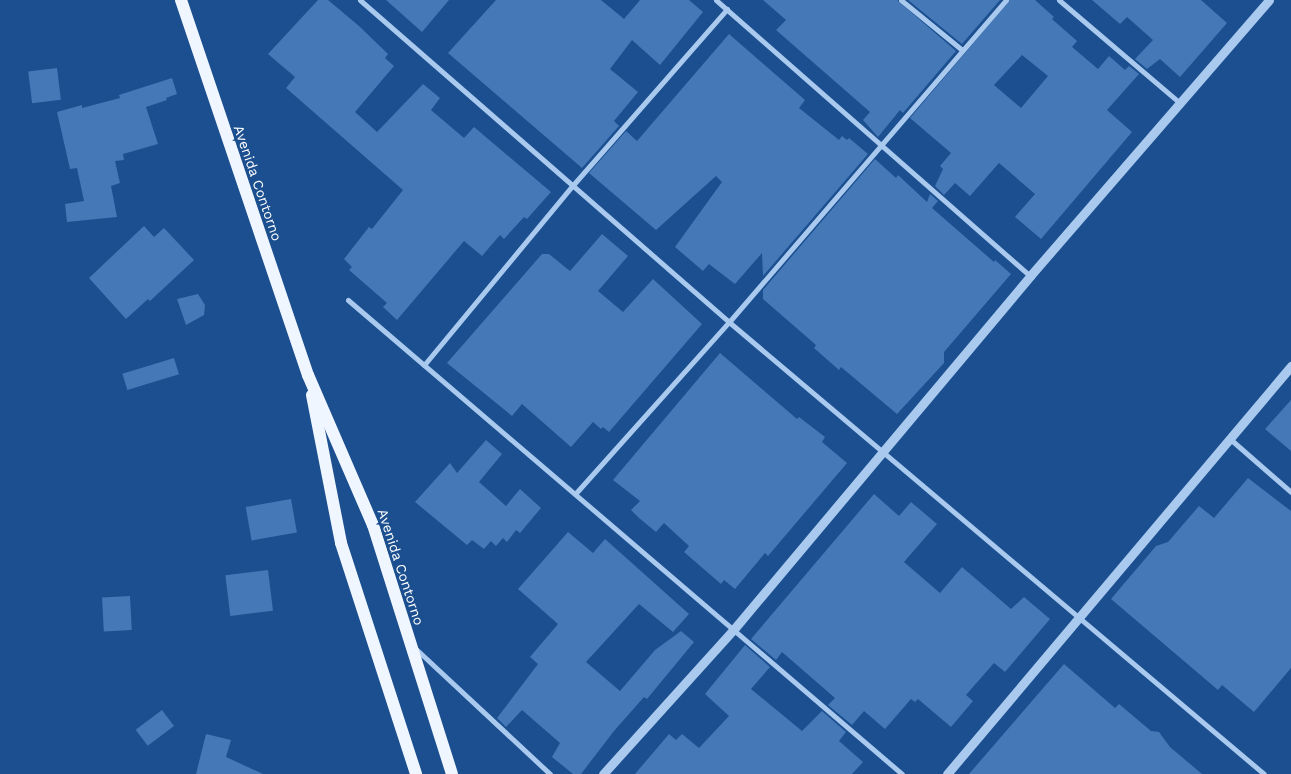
<!DOCTYPE html>
<html>
<head>
<meta charset="utf-8">
<style>
	body { margin:0 }
	#map { position:relative; width:1291px; height:774px; overflow:hidden; background:#1b4f8f; font-family:"Work Sans",sans-serif }
	div>[style] { position:absolute }
	.building>* { inset:0; background:#4478b7; transform-origin:0 0 }
	.minor>* { height:5px; margin:-2.5px; padding:0 2.5px; transform-origin:2.5px; border-radius:2.5px; background:#a9c9ee }
	.tertiary>* { height:9px; margin:-4.5px; padding:0 4.5px; transform-origin:4.5px; border-radius:4.5px; background:#a9c9ee }
	.primary>* { height:12px; margin:-6px; padding:0 6px; transform-origin:6px; border-radius:6px; background:#f0f6ff }
	span { translate:-50% -50%; white-space:nowrap; text-align:center; line-height:1.15; -webkit-text-stroke:5px #1b4f8f; paint-order:stroke }
	.street-label { font-size:14px; color:#fff }
</style>
</head>
<body>
<div id="map">
	<div class="building">
		<div style="clip-path:polygon(318px 0,328px 0,359px 26px,388px 54px,385px 58px,394px 66px,355px 112px,377px 132px,423px 84px,440px 98px,431px 110px,464px 138px,474px 127px,551px 192px,527px 219px,524px 217px,504px 239px,500px 235px,482px 256px,464px 241px,397px 320px,383px 307px,387px 303px,349px 270px,352px 267px,344px 259px,369px 227px,372px 229px,403px 190px,286px 88px,295px 77px,268px 54px)"></div>
		<div style="clip-path:polygon(386px 0,449px 0,422px 32px)"></div>
		<div style="clip-path:polygon(496px 0,601px 0,624px 19px,640px 0,689px 0,703px 12px,660px 65px,632px 40px,610px 69px,638px 92px,614px 121px,619px 126px,582px 168px,448px 53px)"></div>
		<div style="clip-path:polygon(763px 0,897px 0,956px 51px,903px 113px,900px 110px,878px 137px,863px 120px,870px 112px,776px 30px,786px 20px)"></div>
		<div style="clip-path:polygon(908px 0,1000px 0,962px 44px)"></div>
		<div style="clip-path:polygon(evenodd,1010px 0,1035px 0,1054px 17px,1052px 19px,1077px 41px,1072px 47px,1098px 69px,1109px 56px,1125px 70px,1129px 66px,1139px 74px,1107px 110px,1132px 132px,1041px 239px,1015px 217px,1035px 194px,999px 163px,970px 196px,955px 183px,944px 195px,935px 186px,943px 169px,940px 166px,951px 153px,910px 118px,1010px 0,1022px 55px,1048px 76px,1021px 108px,994px 85px,1022px 55px)"></div>
		<div style="clip-path:polygon(1092px 0,1201px 0,1227px 23px,1180px 77px,1160px 59px,1147px 69px,1135px 59px,1153px 40px,1127px 17px,1120px 24px)"></div>
		<div style="clip-path:polygon(729px 34px,805px 100px,799px 108px,839px 140px,842px 136px,847px 140px,849px 138px,868px 154px,763px 276px,762px 253px,735px 284px,709px 264px,703px 271px,675px 247px,722px 182px,716px 176px,656px 230px,589px 173px,626px 131px,637px 141px)"></div>
		<div style="left:57px;top:68px;width:32px;height:29px;rotate:83deg"></div>
		<div style="clip-path:polygon(172px 78px,177px 94px,166px 98px,167px 100px,146px 107px,158px 144px,123px 154px,124px 160px,115px 161px,120px 183px,111px 186px,117px 217px,67px 222px,65px 204px,84px 201px,77px 168px,70px 169px,57px 112px,82px 105px,82px 108px,120px 98px,119px 95px)"></div>
		<div style="clip-path:polygon(875px 159px,896px 178px,898px 175px,927px 202px,930px 194px,938px 201px,932px 208px,994px 262px,995px 260px,1011px 274px,944px 352px,944px 363px,897px 414px,841px 367px,839px 370px,814px 348px,816px 345px,763px 299px,763px 290px)"></div>
		<div style="clip-path:polygon(144px 226px,154px 237px,164px 228px,194px 260px,150px 301px,148px 299px,126px 319px,89px 278px)"></div>
		<div style="clip-path:polygon(602px 234px,628px 256px,598px 291px,623px 312px,653px 279px,702px 324px,609px 432px,603px 427px,601px 429px,593px 422px,571px 447px,522px 404px,512px 416px,447px 363px,542px 254px,549px 254px,570px 271px)"></div>
		<div style="clip-path:polygon(198px 294px,205px 305px,204px 315px,186px 325px,177px 299px)"></div>
		<div style="clip-path:polygon(720px 353px,797px 419px,799px 417px,825px 437px,822px 442px,847px 463px,768px 556px,765px 553px,735px 589px,724px 580px,721px 584px,684px 552px,689px 546px,664px 523px,656px 532px,639px 518px,631px 510px,640px 501px,613px 480px)"></div>
		<div style="left:174px;top:358px;width:17px;height:54px;rotate:73deg"></div>
		<div style="clip-path:polygon(1291px 400px,1291px 451px,1265px 429px)"></div>
		<div style="clip-path:polygon(486px 440px,502px 454px,479px 482px,506px 506px,520px 489px,541px 508px,520px 533px,516px 530px,507px 542px,503px 538px,496px 546px,491px 541px,484px 549px,472px 540px,467px 545px,415px 502px,450px 463px,457px 473px)"></div>
		<div style="clip-path:polygon(1248px 478px,1291px 511px,1291px 668px,1254px 712px,1222px 685px,1218px 690px,1111px 599px,1156px 546px,1168px 542px,1199px 506px,1214px 518px)"></div>
		<div style="clip-path:polygon(874px 494px,899px 516px,911px 502px,937px 524px,904px 562px,940px 593px,962px 567px,1011px 609px,1024px 597px,1050px 619px,1005px 672px,994px 663px,966px 695px,973px 701px,951px 727px,918px 699px,915px 702px,911px 699px,885px 729px,864px 711px,852px 725px,828px 705px,835px 698px,782px 652px,776px 660px,751px 639px)"></div>
		<div style="left:291px;top:499px;width:34px;height:46px;rotate:80deg"></div>
		<div style="clip-path:polygon(568px 532px,593px 553px,605px 539px,689px 614px,673px 632px,639px 604px,586px 662px,620px 691px,655px 650px,681px 631px,694px 642px,647px 699px,644px 697px,614px 731px,581px 774px,573px 774px,552px 757px,560px 743px,522px 710px,506px 727px,497px 718px,538px 664px,530px 657px,558px 624px,518px 589px)"></div>
		<div style="left:268px;top:570px;width:41px;height:43px;rotate:83deg"></div>
		<div style="left:130px;top:596px;width:34px;height:28px;rotate:87deg"></div>
		<div style="clip-path:polygon(745px 645px,770px 667px,751px 689px,802px 731px,822px 711px,846px 732px,839px 741px,863px 762px,852px 774px,635px 774px,669px 734px,676px 740px,682px 734px,699px 748px,729px 716px,705px 694px)"></div>
		<div style="clip-path:polygon(1064px 664px,1115px 708px,1119px 704px,1151px 731px,1159px 732px,1170px 747px,1202px 774px,969px 774px)"></div>
		<div style="left:162px;top:710px;width:20px;height:33px;rotate:53deg"></div>
		<div style="clip-path:polygon(206px 734px,231px 740px,226px 757px,263px 774px,196px 774px)"></div>
	</div>
	<div class="minor">
		<div style="left:360px;top:0;width:490px;rotate:41.1deg"></div>
		<div style="left:729px;top:322px;width:700px;rotate:40.19deg"></div>
		<div style="left:716px;top:0;width:418px;rotate:41.3deg"></div>
		<div style="left:901px;top:0;width:79px;rotate:39.3deg"></div>
		<div style="left:1059px;top:0;width:159px;rotate:40.4deg"></div>
		<div style="left:348px;top:300px;width:729px;rotate:40.55deg"></div>
		<div style="left:424px;top:365px;width:234px;rotate:-50.4deg"></div>
		<div style="left:573px;top:185px;width:234px;rotate:-48.8deg"></div>
		<div style="left:1229px;top:438px;width:82px;rotate:41.1deg"></div>
		<div style="left:575px;top:494px;width:231px;rotate:-48.2deg"></div>
		<div style="left:729px;top:322px;width:425px;rotate:-49.3deg"></div>
		<div style="left:417px;top:650px;width:182px;rotate:43deg"></div>
	</div>
	<div class="tertiary">
		<div style="left:603px;top:774px;width:195px;rotate:-47.9deg"></div>
		<div style="left:734px;top:629px;width:461px;rotate:-50deg"></div>
		<div style="left:1030px;top:276px;width:365px;rotate:-49.1deg"></div>
		<div style="left:947px;top:774px;width:534px;rotate:-49.86deg"></div>
	</div>
	<div class="primary">
		<div style="left:181px;top:0;width:396px;rotate:71.3deg"></div>
		<div style="left:308px;top:375px;width:163px;rotate:66.6deg"></div>
		<div style="left:373px;top:525px;width:261px;rotate:72.4deg"></div>
		<div style="left:312px;top:395px;width:151px;rotate:78.9deg"></div>
		<div style="left:341px;top:543px;width:243px;rotate:72deg"></div>
	</div>
	<div class="street-label">
		<span style="left:258px;top:183px;rotate:71deg">Avenida Contorno</span>
		<span style="left:401px;top:567px;rotate:72deg">Avenida Contorno</span>
	</div>
</div>
</body>
</html>
